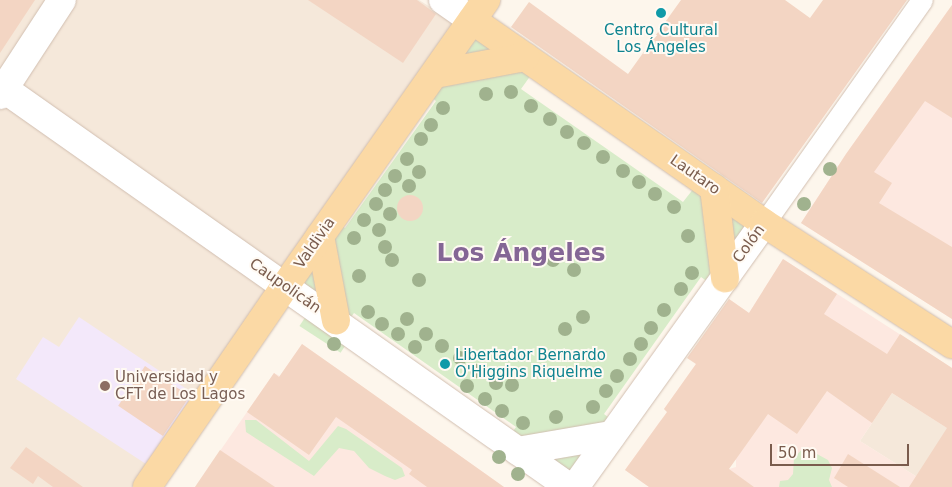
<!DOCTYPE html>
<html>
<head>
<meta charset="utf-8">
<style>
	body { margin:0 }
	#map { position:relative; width:952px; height:487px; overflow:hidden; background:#fdf6ec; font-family:"DejaVu Sans",sans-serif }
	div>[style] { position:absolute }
	.residential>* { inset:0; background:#f5e8da }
	.commercial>* { inset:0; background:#fde8e0 }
	.education>* { inset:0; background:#f3e8fa }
	.green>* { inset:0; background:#d8ecc9; transform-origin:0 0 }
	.building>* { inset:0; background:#f3d5c3; transform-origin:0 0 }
	.round { border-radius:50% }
	.roads { filter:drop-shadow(0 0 1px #d1beb0) drop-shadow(0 0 1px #d1beb0) }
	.street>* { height:21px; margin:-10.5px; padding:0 10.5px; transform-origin:10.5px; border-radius:10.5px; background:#fff }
	.secondary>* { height:28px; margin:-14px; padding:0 14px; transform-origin:14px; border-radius:14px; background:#fff }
	.primary>* { height:28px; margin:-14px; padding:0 14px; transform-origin:14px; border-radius:14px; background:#fbd9a5 }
	.trees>* { width:14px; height:14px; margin:-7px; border-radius:50%; background:#a0b28e }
	.dots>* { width:14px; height:14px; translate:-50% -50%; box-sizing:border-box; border:2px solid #fffaf3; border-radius:50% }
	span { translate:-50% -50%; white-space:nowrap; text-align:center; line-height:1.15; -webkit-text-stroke:4px #fffaf3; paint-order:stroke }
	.culture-label { font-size:15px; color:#0d838f }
	.left { translate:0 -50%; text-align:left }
	.street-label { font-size:15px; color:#7a5c4d }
	.education-label { font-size:15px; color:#785e54 }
	.town-label { font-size:25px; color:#846695; font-weight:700 }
	.scale { position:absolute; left:770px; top:444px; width:139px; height:22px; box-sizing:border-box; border:2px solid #7a5c4d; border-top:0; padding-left:6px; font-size:15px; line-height:18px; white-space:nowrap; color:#7a5c4d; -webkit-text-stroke:4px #fffaf3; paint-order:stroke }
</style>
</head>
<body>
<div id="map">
	<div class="residential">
		<div style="clip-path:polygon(0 0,419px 0,454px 22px,132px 487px,0 487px)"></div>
		<div style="clip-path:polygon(892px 393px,952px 431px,933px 487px,860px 441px)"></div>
	</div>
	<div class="commercial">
		<div style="clip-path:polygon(952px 5px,952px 319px,801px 223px,846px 154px)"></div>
		<div style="clip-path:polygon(783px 259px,952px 368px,952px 431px,892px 393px,860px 441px,933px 487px,649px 487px,625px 470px,661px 420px,729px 469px,736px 467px,736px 460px,664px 409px,696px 364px,729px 299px,749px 313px)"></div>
		<div style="clip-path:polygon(302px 344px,504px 487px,195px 487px,274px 373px,280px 376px)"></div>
	</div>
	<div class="education">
		<div style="clip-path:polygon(79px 317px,194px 394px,146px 464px,16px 379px,43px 337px,59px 347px)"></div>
	</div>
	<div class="green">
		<div style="clip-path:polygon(473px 23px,531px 75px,521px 89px,683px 202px,694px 188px,761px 224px,715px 287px,701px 277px,604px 414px,617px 424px,573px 486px,507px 440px,516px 427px,354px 313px,345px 325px,289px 285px,334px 221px,345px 228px,436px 101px,430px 96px)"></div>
		<div style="left:306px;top:316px;width:49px;height:12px;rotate:33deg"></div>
		<div style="clip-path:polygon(245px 420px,256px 420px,309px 461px,338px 426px,346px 429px,402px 468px,405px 476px,395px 480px,385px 476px,369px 468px,354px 451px,339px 448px,314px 476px,246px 432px)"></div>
		<div style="clip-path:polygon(804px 447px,828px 460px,832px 468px,829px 480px,832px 487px,779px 487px,780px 481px,788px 480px,793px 474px,794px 458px)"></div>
	</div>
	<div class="building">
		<div style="clip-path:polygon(0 0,35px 0,0 53px)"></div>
		<div style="clip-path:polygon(308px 0,417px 0,436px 14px,403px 63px)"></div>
		<div style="clip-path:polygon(681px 0,785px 0,810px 18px,823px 0,907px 0,762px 203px,511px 27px,529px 2px,628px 74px)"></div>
		<div style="clip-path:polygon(952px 5px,952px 118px,925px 101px,874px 172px,892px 183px,879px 203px,952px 247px,952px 319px,801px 223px,846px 154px)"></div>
		<div class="round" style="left:397px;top:195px;width:26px;height:26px"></div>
		<div style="clip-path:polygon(783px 259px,837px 294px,824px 314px,887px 354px,900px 334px,952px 368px,952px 487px,909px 487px,947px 428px,892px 393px,872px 423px,827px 391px,797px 434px,768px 414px,729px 469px,754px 487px,649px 487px,625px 470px,667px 412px,664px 409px,696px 364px,687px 358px,729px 299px,749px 313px)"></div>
		<div style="clip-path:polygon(302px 344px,359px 384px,504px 487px,427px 487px,409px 474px,412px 470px,336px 417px,309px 455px,247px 412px,274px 373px,279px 377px)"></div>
		<div style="left:145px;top:366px;width:54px;height:48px;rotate:34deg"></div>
		<div style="clip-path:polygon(26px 447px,83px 487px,53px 487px,38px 476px,33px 484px,10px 468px)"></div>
		<div style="clip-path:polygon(220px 450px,275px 487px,195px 487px)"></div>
		<div style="clip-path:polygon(848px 454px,900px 487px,848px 487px,834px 478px)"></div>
	</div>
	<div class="roads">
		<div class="street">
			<div style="left:764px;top:223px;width:273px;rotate:-54.7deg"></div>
		</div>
		<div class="secondary">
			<div style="left:443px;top:0;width:35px;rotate:35deg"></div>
			<div style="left:0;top:86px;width:696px;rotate:35.17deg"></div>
			<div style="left:0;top:95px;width:113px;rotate:-56.9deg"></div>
			<div style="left:518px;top:451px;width:95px;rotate:-9.7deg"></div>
			<div style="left:575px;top:487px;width:325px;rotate:-54.4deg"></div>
		</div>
		<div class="primary">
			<div style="left:472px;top:20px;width:356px;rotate:34.8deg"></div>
			<div style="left:764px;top:223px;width:224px;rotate:32.8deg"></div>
			<div style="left:435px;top:74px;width:92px;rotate:-10.7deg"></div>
			<div style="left:714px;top:188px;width:91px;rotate:83deg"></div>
			<div style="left:320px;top:236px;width:86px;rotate:79.3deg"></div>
			<div style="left:147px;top:487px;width:244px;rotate:-55.5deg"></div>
			<div style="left:285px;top:286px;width:350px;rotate:-54.9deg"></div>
		</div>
	</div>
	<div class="trees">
		<div style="left:511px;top:92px"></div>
		<div style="left:486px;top:94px"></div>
		<div style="left:531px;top:106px"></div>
		<div style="left:443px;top:108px"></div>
		<div style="left:550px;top:119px"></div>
		<div style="left:431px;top:125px"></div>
		<div style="left:567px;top:132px"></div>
		<div style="left:421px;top:139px"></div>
		<div style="left:584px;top:143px"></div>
		<div style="left:603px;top:157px"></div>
		<div style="left:407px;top:159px"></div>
		<div style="left:830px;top:169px"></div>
		<div style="left:623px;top:171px"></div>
		<div style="left:419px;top:172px"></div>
		<div style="left:395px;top:176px"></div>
		<div style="left:639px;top:182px"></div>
		<div style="left:409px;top:186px"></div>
		<div style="left:385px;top:190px"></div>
		<div style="left:655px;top:194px"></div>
		<div style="left:376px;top:204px"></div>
		<div style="left:804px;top:204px"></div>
		<div style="left:674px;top:207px"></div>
		<div style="left:390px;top:214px"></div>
		<div style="left:364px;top:220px"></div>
		<div style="left:379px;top:230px"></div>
		<div style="left:688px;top:236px"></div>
		<div style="left:354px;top:238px"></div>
		<div style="left:385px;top:247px"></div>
		<div style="left:392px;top:260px"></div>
		<div style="left:553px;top:260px"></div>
		<div style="left:574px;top:270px"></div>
		<div style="left:692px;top:273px"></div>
		<div style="left:359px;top:276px"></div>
		<div style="left:419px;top:280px"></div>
		<div style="left:681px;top:289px"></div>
		<div style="left:664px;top:310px"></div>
		<div style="left:368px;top:312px"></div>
		<div style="left:583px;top:317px"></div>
		<div style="left:407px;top:319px"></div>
		<div style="left:382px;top:324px"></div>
		<div style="left:651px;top:328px"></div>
		<div style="left:565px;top:329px"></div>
		<div style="left:398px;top:334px"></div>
		<div style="left:426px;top:334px"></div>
		<div style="left:334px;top:344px"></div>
		<div style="left:641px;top:344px"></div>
		<div style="left:442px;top:346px"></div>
		<div style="left:415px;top:347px"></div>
		<div style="left:460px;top:358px"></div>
		<div style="left:630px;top:359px"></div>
		<div style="left:477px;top:371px"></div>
		<div style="left:617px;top:376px"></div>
		<div style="left:496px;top:383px"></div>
		<div style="left:512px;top:385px"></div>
		<div style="left:467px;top:386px"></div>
		<div style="left:606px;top:391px"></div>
		<div style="left:485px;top:399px"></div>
		<div style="left:593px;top:407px"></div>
		<div style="left:502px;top:411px"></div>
		<div style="left:556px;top:417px"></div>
		<div style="left:523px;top:423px"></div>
		<div style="left:499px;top:457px"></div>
		<div style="left:518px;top:474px"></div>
	</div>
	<div class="dots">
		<div style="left:661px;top:13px;background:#0f9aa8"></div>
		<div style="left:445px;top:364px;background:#0f9aa8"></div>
		<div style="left:105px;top:386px;background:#8d6e63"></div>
	</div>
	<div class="culture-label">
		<span style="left:661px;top:39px">Centro Cultural<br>Los Ángeles</span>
		<span class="left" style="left:455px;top:364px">Libertador Bernardo<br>O'Higgins Riquelme</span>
	</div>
	<div class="street-label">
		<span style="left:695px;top:175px;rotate:35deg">Lautaro</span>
		<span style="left:315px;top:243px;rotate:-55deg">Valdivia</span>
		<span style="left:749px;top:244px;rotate:-54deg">Colón</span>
		<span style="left:285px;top:286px;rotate:35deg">Caupolicán</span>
	</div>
	<div class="education-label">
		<span class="left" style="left:115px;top:386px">Universidad y<br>CFT de Los Lagos</span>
	</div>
	<div class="town-label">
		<span style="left:521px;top:253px">Los Ángeles</span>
	</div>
	<div class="scale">50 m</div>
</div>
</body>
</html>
